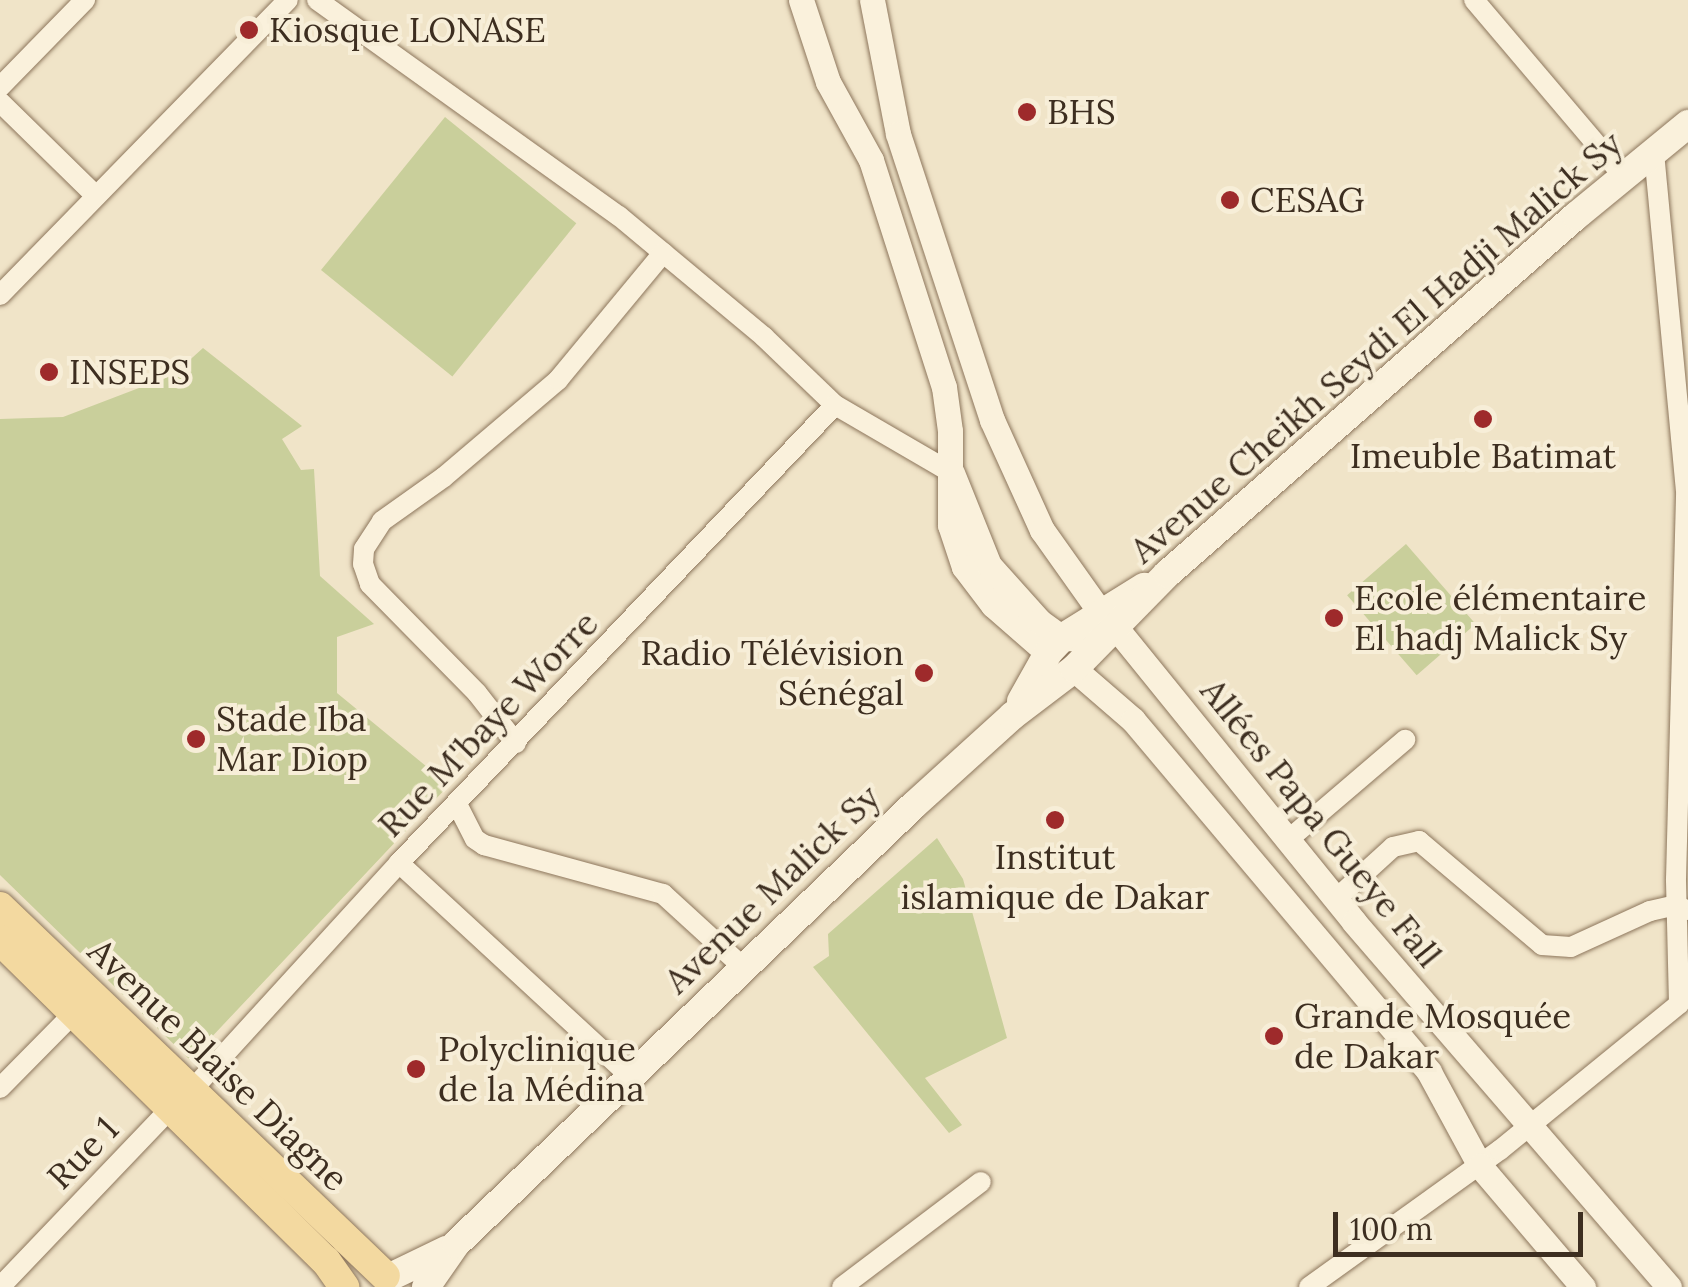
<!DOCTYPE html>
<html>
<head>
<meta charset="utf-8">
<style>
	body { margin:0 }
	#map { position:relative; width:1688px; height:1287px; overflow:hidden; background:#f0e4c8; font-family:Lora,serif }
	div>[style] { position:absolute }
	.green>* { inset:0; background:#c9cf9b; transform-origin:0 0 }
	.roads { filter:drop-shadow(0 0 2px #8d765c) drop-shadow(0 0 2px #8d765c) }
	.minor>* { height:20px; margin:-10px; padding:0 10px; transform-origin:10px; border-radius:10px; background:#faf1dc }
	.tertiary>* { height:25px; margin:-12.5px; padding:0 12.5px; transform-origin:12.5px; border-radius:12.5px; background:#faf1dc }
	.secondary>* { height:28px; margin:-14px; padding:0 14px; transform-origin:14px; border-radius:14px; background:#faf1dc }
	.primary>* { height:30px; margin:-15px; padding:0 15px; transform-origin:15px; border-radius:15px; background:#f3d9a0 }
	.dots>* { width:28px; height:28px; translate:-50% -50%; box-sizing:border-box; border:5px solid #f7eed8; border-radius:50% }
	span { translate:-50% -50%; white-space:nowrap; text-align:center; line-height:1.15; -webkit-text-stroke:8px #f7eed8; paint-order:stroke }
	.poi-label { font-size:35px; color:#3d2e20 }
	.left { translate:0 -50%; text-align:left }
	.right { translate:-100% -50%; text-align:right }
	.street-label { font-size:35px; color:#3d2e20 }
	.scale { position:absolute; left:1333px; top:1212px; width:250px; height:45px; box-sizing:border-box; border:5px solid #3d2e20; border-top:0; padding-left:12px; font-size:30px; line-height:35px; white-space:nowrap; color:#3d2e20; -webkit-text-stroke:8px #f7eed8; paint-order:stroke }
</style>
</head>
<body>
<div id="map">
	<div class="green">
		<div style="left:445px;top:117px;width:169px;height:197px;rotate:39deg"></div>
		<div style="clip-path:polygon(203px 348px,302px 426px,282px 439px,301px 470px,314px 469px,320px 576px,374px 624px,337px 637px,337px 693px,449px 785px,190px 1060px,0 875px,0 419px,63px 417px,173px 375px)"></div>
		<div style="left:1406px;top:544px;width:106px;height:78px;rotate:49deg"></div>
		<div style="clip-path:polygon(937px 838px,963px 879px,1007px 1038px,925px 1078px,962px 1125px,949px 1133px,813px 967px,829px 956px,828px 934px)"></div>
	</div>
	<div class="roads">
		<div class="minor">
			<div style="left:317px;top:0;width:371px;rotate:35.6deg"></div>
			<div style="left:619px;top:216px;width:189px;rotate:39.8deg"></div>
			<div style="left:764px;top:337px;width:98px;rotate:43.8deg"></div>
			<div style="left:835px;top:405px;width:135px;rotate:30.2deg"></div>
			<div style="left:1474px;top:0;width:233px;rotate:49.7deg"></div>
			<div style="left:0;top:87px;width:122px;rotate:-45.7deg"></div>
			<div style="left:0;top:102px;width:134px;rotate:44.4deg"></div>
			<div style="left:0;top:295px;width:412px;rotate:-45.7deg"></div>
			<div style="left:516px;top:743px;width:63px;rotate:-128deg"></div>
			<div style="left:477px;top:693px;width:153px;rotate:-134.5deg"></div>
			<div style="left:370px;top:584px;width:21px;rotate:-109deg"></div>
			<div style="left:363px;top:564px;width:15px;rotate:-86deg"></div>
			<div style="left:364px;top:549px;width:33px;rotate:-57deg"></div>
			<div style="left:382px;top:521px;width:76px;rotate:-35.4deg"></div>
			<div style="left:444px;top:477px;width:150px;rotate:-40.4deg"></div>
			<div style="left:558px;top:380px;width:165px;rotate:-50.4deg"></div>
			<div style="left:457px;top:804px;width:39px;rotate:63deg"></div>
			<div style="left:475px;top:839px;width:11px;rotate:34deg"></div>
			<div style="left:484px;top:845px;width:186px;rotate:15.3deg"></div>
			<div style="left:663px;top:894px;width:108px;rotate:42.4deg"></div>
			<div style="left:1289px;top:839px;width:153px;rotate:-40.5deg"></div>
			<div style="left:399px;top:863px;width:314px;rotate:42.7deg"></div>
			<div style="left:1336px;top:899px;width:77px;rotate:-42.4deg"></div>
			<div style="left:1393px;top:847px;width:27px;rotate:-13deg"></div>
			<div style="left:1419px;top:841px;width:161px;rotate:40.2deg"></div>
			<div style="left:1542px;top:945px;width:29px;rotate:4deg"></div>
			<div style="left:1571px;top:947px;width:87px;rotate:-24.5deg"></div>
			<div style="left:1650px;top:911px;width:27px;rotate:-13deg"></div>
			<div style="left:1676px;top:905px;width:11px;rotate:27deg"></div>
			<div style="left:0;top:1088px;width:105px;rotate:-45.4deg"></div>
			<div style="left:191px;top:1091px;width:309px;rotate:-47.6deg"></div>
			<div style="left:399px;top:863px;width:632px;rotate:-46.41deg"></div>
			<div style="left:0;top:1287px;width:248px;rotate:-46.3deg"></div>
			<div style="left:842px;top:1287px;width:174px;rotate:-37.1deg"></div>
			<div style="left:1309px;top:1287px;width:235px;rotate:-35.7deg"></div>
			<div style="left:1500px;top:1150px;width:231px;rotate:-39.2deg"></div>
			<div style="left:1679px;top:1004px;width:125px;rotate:-91.4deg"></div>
			<div style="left:1676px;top:879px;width:388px;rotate:-88.5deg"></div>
			<div style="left:1686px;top:491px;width:340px;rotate:-95.4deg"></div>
		</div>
		<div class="tertiary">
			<div style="left:801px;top:0;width:86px;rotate:71.8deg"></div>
			<div style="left:828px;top:82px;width:89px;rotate:61.1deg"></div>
			<div style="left:871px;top:160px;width:238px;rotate:72.2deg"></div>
			<div style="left:944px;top:387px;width:44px;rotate:82.2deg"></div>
			<div style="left:950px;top:431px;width:94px;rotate:90deg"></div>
			<div style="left:950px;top:525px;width:44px;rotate:71.6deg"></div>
			<div style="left:964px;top:567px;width:48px;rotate:52.7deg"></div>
			<div style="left:993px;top:605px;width:73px;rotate:41.1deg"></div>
			<div style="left:872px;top:0;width:136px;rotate:79deg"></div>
			<div style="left:898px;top:134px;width:301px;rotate:71.8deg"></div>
			<div style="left:992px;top:420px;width:121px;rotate:65.6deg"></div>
			<div style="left:1042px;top:530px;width:102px;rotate:54.6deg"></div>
			<div style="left:952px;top:473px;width:99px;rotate:68.1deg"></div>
			<div style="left:989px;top:565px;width:75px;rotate:48.2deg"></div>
			<div style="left:1039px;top:621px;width:29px;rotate:36deg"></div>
			<div style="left:1062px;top:638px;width:24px;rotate:2deg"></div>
			<div style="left:1086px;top:639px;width:33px;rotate:-18deg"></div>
			<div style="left:1117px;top:629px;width:377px;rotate:51deg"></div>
			<div style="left:1354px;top:922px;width:482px;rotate:49.2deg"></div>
			<div style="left:1074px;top:669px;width:78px;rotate:40.8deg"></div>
			<div style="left:1133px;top:720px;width:460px;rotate:49.9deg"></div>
			<div style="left:1429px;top:1072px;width:107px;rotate:61.5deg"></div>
			<div style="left:1480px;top:1166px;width:159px;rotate:49.6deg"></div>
		</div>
		<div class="secondary">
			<div style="left:1021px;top:701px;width:55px;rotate:-60.6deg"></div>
			<div style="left:1048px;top:653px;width:21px;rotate:-47deg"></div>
			<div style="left:1062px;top:638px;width:97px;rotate:-31.9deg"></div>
			<div style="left:390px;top:1277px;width:62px;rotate:-25.7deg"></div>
			<div style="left:426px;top:1287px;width:52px;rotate:-55.1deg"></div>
			<div style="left:456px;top:1244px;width:634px;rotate:-43.79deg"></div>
			<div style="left:914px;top:805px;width:132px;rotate:-42.2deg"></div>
			<div style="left:1012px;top:716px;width:78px;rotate:-37.2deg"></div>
			<div style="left:1074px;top:669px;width:133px;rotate:-45.6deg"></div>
			<div style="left:1167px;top:574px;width:544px;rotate:-41.2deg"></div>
			<div style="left:1576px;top:216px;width:145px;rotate:-39.4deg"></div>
		</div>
		<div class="primary">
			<div style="left:0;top:907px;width:533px;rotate:43.78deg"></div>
			<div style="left:0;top:940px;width:458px;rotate:44.6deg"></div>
			<div style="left:326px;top:1261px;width:32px;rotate:55deg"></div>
		</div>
	</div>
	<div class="dots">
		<div style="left:249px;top:30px;background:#9e2a2b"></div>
		<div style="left:1027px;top:112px;background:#9e2a2b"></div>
		<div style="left:1230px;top:200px;background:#9e2a2b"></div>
		<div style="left:49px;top:372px;background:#9e2a2b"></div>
		<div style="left:1483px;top:419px;background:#9e2a2b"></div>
		<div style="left:1334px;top:618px;background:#9e2a2b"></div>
		<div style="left:924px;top:673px;background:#9e2a2b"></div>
		<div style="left:196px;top:739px;background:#9e2a2b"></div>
		<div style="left:1055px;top:820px;background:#9e2a2b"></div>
		<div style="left:1274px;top:1036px;background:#9e2a2b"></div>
		<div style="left:416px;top:1069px;background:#9e2a2b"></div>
	</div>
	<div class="poi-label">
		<span class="left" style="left:269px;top:30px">Kiosque LONASE</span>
		<span class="left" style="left:1047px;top:112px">BHS</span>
		<span class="left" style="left:1250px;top:200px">CESAG</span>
		<span class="left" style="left:69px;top:372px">INSEPS</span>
		<span style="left:1483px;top:456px">Imeuble Batimat</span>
		<span class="left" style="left:1354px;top:618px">Ecole élémentaire<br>El hadj Malick Sy</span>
		<span class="right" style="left:904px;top:673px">Radio Télévision<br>Sénégal</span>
		<span class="left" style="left:216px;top:739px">Stade Iba<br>Mar Diop</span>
		<span style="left:1055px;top:877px">Institut<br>islamique de Dakar</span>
		<span class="left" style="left:1294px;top:1036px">Grande Mosquée<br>de Dakar</span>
		<span class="left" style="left:438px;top:1069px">Polyclinique<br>de la Médina</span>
	</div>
	<div class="street-label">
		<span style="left:1376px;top:347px;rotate:-41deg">Avenue Cheikh Seydi El Hadji Malick Sy</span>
		<span style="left:488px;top:724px;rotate:-46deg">Rue M'baye Worre</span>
		<span style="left:1321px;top:823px;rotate:51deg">Allées Papa Gueye Fall</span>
		<span style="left:772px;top:889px;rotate:-44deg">Avenue Malick Sy</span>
		<span style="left:218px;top:1065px;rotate:44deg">Avenue Blaise Diagne</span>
		<span style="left:83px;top:1153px;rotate:-46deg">Rue 1</span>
	</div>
	<div class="scale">100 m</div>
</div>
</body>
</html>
